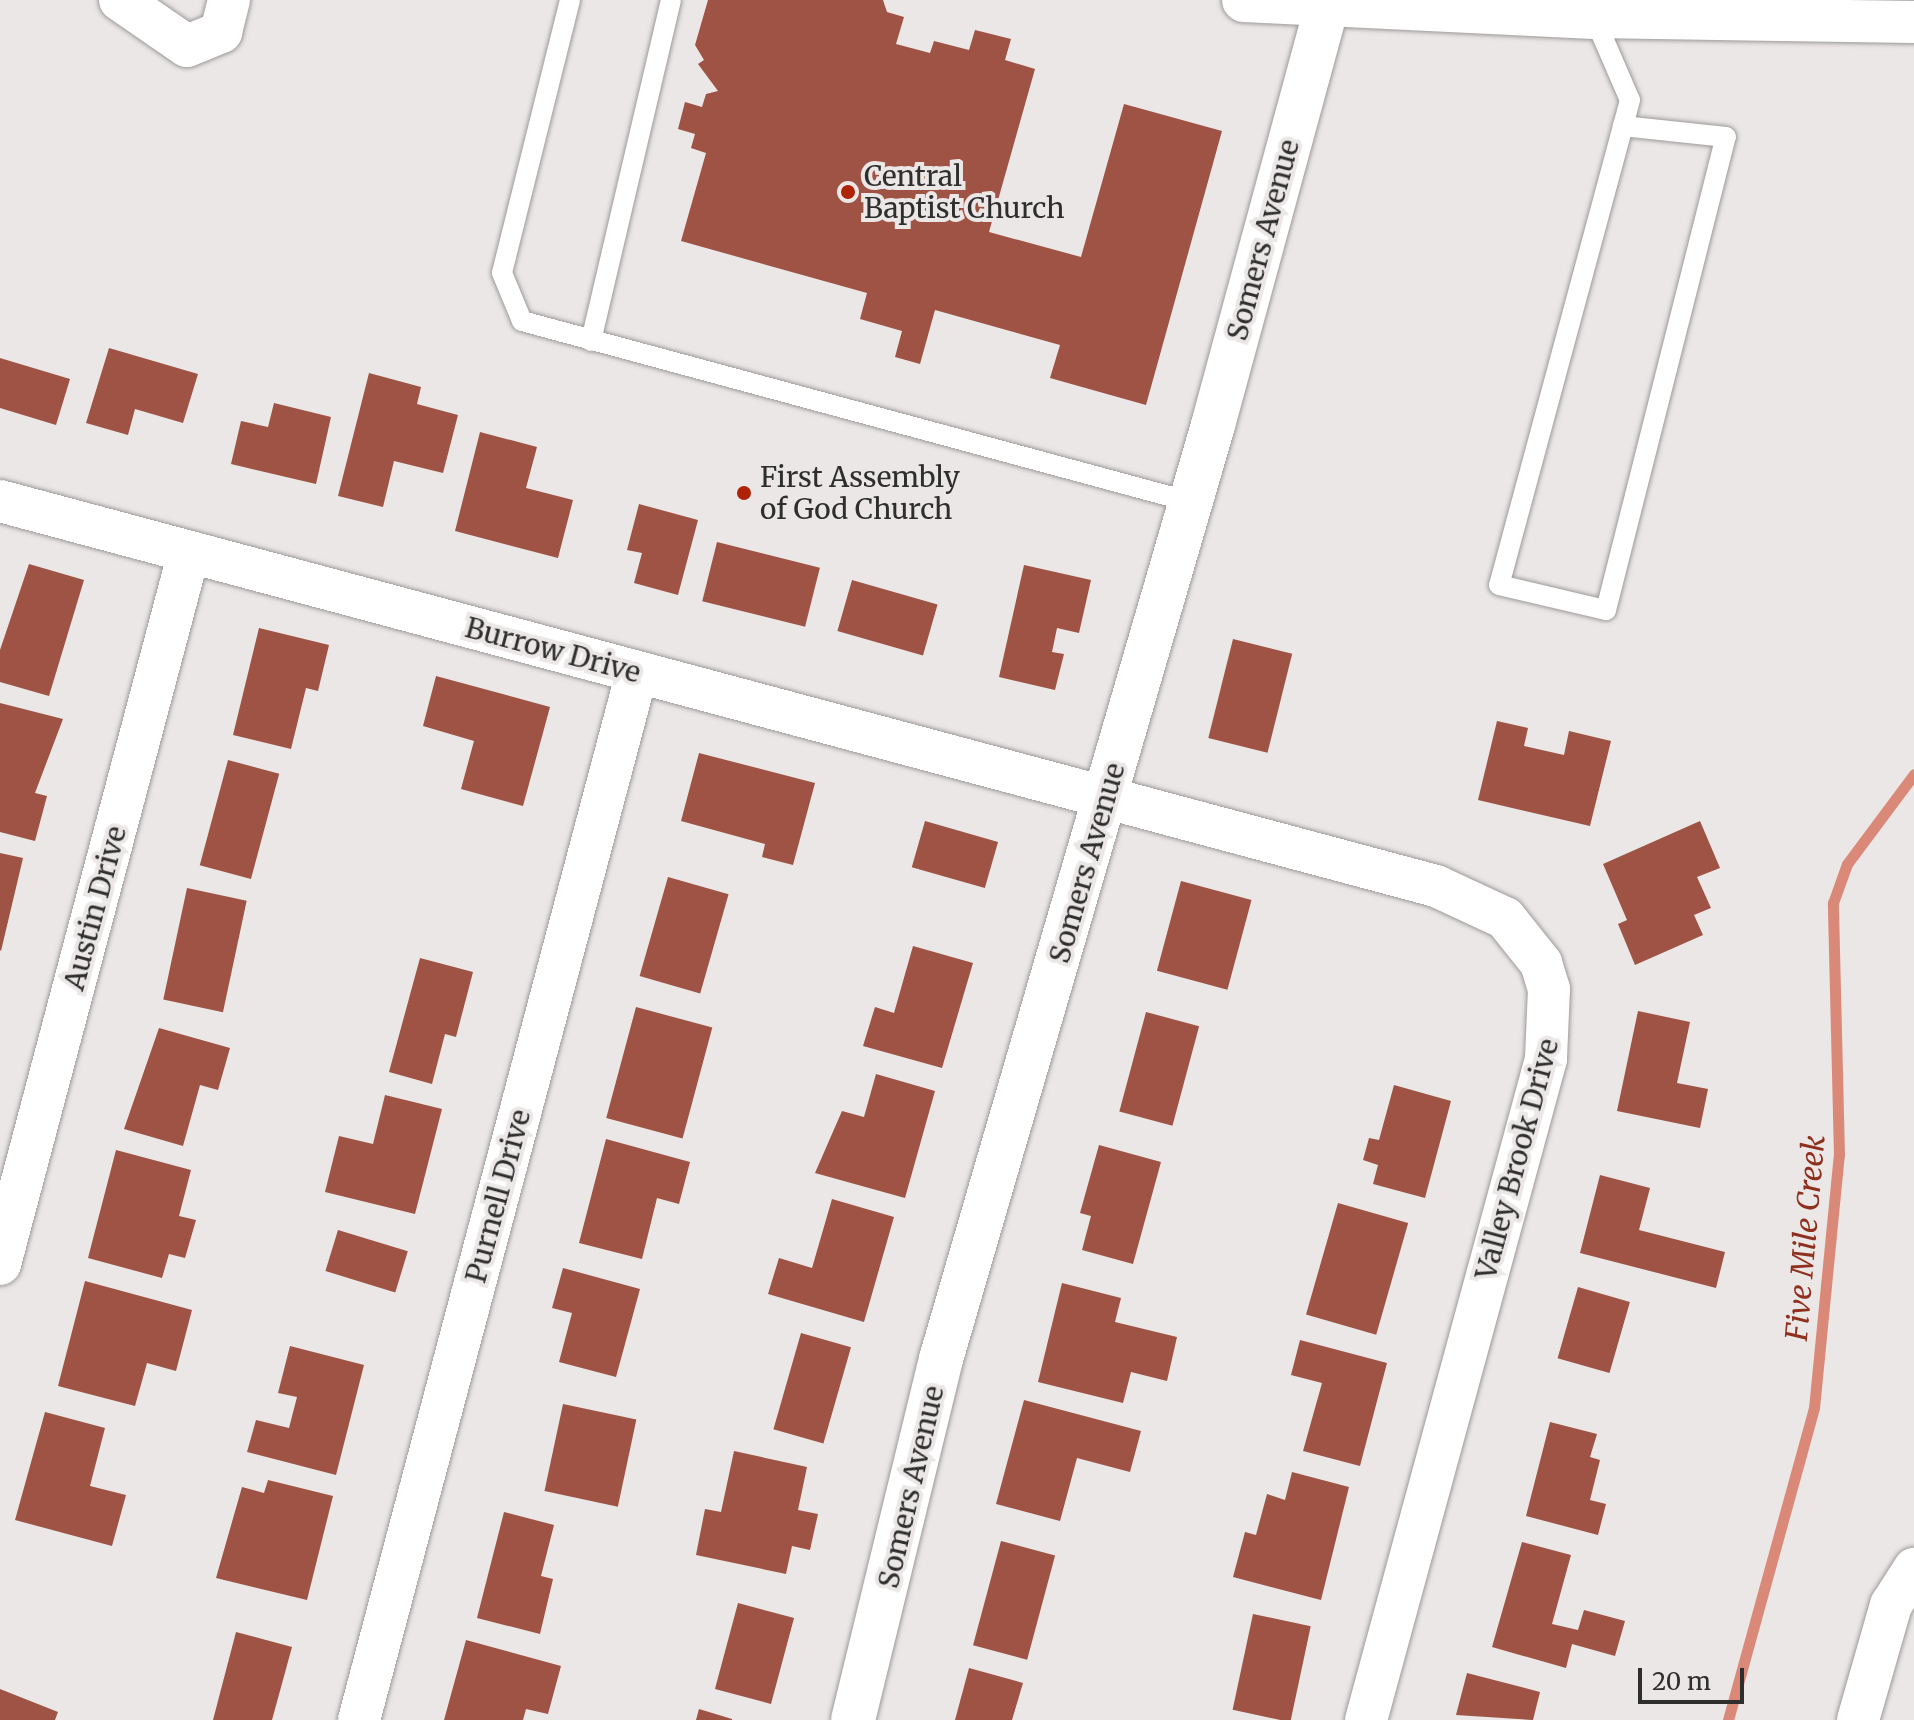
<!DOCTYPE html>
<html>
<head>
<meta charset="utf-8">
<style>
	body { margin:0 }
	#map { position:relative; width:1914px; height:1720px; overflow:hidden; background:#eae7e6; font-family:Merriweather,serif }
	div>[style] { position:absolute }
	.stream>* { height:11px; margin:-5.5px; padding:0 5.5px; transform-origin:5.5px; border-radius:5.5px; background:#da8978 }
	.building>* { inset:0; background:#9e5344; transform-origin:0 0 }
	.roads { filter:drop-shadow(0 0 2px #9d9a99) drop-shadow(0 0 2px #9d9a99) }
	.lane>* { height:20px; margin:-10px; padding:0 10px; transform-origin:10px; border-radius:10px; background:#fff }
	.street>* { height:42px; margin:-21px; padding:0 21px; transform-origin:21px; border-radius:21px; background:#fff }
	.secondary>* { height:44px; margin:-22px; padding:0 22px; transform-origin:22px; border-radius:22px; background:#fff }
	.dots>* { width:22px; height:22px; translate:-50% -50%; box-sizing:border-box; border:4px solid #eae7e6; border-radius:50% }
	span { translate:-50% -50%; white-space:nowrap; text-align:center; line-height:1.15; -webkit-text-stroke:8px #eae7e6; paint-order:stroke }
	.poi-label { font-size:28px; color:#2f2e2e }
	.left { translate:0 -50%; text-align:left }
	.street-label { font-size:28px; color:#2f2e2e }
	.water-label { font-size:30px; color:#8f2f1e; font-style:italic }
	.scale { position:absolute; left:1638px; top:1668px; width:106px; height:36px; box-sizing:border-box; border:4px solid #2f2e2e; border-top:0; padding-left:10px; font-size:24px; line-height:28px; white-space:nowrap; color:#2f2e2e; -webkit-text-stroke:6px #eae7e6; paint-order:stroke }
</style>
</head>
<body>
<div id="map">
	<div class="stream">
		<div style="left:1728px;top:1720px;width:324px;rotate:-74.6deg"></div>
		<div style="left:1814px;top:1408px;width:254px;rotate:-84.4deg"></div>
		<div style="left:1839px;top:1155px;width:252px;rotate:-91.4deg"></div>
		<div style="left:1833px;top:903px;width:41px;rotate:-70.3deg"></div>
		<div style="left:1847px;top:864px;width:112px;rotate:-53.3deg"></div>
	</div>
	<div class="building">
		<div style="clip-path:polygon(708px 0,883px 0,887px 12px,904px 17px,896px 44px,930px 53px,934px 41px,969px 50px,975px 30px,1011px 39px,1005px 60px,1035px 69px,989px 232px,1081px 257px,1124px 104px,1222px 131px,1146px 405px,1050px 378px,1060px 345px,935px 310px,920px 364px,895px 357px,902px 331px,860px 319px,867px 293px,681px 241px,706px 153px,691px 148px,695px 134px,678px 129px,685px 102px,702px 107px,706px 94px,718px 91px,698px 64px,704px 60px,695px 45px)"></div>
		<div style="clip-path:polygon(109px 348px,198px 374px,183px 423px,135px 409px,128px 435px,86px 423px)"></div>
		<div style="clip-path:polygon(0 358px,70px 379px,56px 425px,0 408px)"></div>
		<div style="clip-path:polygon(369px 373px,421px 387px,417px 404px,458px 415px,443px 473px,394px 461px,383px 507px,338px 496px)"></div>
		<div style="clip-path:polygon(274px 403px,331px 417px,316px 484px,231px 464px,241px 421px,268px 427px)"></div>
		<div style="clip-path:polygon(480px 432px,537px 447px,526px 488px,573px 500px,558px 558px,455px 531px)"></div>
		<div style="clip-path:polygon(639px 504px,698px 520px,678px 595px,634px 583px,642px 553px,627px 550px)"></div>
		<div style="left:717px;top:542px;width:106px;height:61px;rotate:14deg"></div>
		<div style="clip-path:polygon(29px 564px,84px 580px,49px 696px,0 682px,0 650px)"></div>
		<div style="clip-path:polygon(1024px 565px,1091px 580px,1079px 633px,1057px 628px,1052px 652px,1064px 654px,1055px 690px,999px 677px)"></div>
		<div style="left:852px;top:580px;width:89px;height:53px;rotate:16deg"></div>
		<div style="clip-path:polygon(259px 628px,329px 645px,318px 691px,306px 688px,291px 749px,233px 735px)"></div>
		<div style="left:1233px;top:639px;width:61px;height:102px;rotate:14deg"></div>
		<div style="clip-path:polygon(436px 676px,550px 707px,523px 806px,461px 789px,474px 741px,423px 726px)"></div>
		<div style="clip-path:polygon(0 703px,63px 719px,35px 793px,47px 796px,35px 841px,0 832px)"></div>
		<div style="clip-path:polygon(1497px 721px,1528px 728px,1524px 746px,1564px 755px,1569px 731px,1611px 741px,1590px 826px,1478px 800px)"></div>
		<div style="clip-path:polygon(699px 753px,815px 783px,793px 865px,762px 857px,765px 844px,681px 821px)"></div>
		<div style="left:228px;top:760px;width:53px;height:109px;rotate:15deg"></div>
		<div style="left:925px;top:821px;width:76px;height:48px;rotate:16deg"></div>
		<div style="clip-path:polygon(1700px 821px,1720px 868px,1697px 877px,1711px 908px,1694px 915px,1703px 935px,1635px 965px,1618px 924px,1627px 920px,1603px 864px)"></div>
		<div style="clip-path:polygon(0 853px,23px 858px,1px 951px,0 950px)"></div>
		<div style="left:668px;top:877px;width:63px;height:103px;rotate:16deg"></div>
		<div style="left:1181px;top:881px;width:73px;height:93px;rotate:15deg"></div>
		<div style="left:187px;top:888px;width:61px;height:114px;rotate:12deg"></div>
		<div style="clip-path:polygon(913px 946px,973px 963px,942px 1068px,863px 1046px,875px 1007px,894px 1013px)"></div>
		<div style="clip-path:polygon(420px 958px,473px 972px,456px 1037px,445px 1034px,432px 1084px,389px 1072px)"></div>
		<div style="left:636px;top:1007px;width:79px;height:115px;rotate:15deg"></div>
		<div style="clip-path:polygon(1638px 1011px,1690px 1022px,1677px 1083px,1708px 1089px,1700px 1128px,1617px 1111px)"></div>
		<div style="left:1146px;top:1012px;width:55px;height:103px;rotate:15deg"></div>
		<div style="clip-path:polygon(159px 1028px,230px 1048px,218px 1090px,200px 1085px,183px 1146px,124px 1129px)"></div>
		<div style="clip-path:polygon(876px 1074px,935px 1091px,905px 1198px,815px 1173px,842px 1111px,864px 1117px)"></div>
		<div style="clip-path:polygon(1394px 1085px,1451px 1101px,1425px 1198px,1373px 1184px,1378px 1165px,1363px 1160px,1369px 1138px,1379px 1140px)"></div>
		<div style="clip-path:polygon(385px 1095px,442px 1109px,415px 1214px,325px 1192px,339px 1136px,373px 1144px)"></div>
		<div style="clip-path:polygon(606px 1139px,690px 1162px,679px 1204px,657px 1198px,642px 1259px,579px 1243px)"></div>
		<div style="clip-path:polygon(1099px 1145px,1161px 1162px,1133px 1264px,1082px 1250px,1091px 1216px,1080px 1213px)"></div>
		<div style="clip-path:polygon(116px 1150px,191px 1170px,179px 1216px,196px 1220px,185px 1258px,169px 1254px,162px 1278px,88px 1258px)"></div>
		<div style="clip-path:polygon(1600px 1175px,1650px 1188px,1639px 1230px,1725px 1252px,1716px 1288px,1580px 1253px)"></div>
		<div style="clip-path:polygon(832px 1199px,894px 1217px,864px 1322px,768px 1294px,779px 1258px,812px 1268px)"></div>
		<div style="left:1338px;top:1203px;width:73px;height:116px;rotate:16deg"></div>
		<div style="left:338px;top:1230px;width:73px;height:43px;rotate:17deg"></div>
		<div style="clip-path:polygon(563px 1268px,640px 1289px,616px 1377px,559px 1362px,572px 1313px,552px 1308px)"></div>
		<div style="clip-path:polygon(85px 1281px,192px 1310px,176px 1371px,147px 1363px,135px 1406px,58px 1386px)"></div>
		<div style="clip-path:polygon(1062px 1283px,1121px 1298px,1115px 1322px,1177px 1337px,1167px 1381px,1131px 1372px,1123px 1403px,1038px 1382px)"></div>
		<div style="left:1578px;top:1287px;width:54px;height:74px;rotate:16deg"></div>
		<div style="left:801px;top:1333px;width:52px;height:100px;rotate:16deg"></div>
		<div style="clip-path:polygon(1300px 1340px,1387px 1363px,1360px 1466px,1303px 1451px,1322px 1383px,1291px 1375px)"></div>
		<div style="clip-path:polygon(290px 1346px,364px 1365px,336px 1475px,247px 1452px,256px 1420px,289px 1428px,297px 1397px,278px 1393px)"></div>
		<div style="clip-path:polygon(1024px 1400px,1141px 1431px,1130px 1472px,1077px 1458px,1060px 1521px,996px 1504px)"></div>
		<div style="left:563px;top:1404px;width:75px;height:89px;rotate:12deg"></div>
		<div style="clip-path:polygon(45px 1412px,105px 1428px,90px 1486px,126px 1495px,112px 1546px,15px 1520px)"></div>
		<div style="clip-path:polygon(1550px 1422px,1597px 1434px,1590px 1457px,1600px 1460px,1590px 1500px,1606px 1504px,1598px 1535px,1526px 1516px)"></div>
		<div style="clip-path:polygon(734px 1451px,807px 1467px,798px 1510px,818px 1514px,810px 1550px,792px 1546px,786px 1574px,696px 1555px,705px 1509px,721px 1512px)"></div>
		<div style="clip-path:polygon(1292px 1472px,1349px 1487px,1321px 1600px,1233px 1577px,1245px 1532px,1256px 1535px,1267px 1494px,1285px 1500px)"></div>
		<div style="clip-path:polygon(268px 1480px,333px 1496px,307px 1600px,216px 1578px,242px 1487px,264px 1493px)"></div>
		<div style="clip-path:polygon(504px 1512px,554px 1525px,541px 1576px,553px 1579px,540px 1634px,477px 1618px)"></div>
		<div style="left:1001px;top:1541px;width:56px;height:108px;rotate:15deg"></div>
		<div style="clip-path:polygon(1522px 1542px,1571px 1555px,1552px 1624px,1578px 1630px,1584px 1610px,1625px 1621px,1615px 1656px,1572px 1644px,1566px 1668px,1492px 1647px)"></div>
		<div style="left:738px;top:1603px;width:58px;height:89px;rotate:15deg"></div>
		<div style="left:1253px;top:1614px;width:59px;height:98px;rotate:12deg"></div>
		<div style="clip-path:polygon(236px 1632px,292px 1647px,272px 1720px,213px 1720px)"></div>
		<div style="clip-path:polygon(466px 1640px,561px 1666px,548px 1714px,526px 1709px,523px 1720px,444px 1720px)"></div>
		<div style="clip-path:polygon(969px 1668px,1023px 1683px,1012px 1720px,955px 1720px)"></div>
		<div style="clip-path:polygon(1467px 1673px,1540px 1692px,1533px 1720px,1456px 1715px)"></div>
		<div style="clip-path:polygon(0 1689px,58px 1712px,55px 1720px,0 1720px)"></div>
		<div style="clip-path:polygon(699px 1709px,732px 1719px,732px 1720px,696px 1720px)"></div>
	</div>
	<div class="roads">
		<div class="lane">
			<div style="left:570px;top:0;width:281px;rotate:104deg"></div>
			<div style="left:502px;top:273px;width:52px;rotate:67.4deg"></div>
			<div style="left:522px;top:321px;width:693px;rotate:15.14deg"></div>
			<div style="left:1594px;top:17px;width:90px;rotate:66.6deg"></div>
			<div style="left:1630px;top:100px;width:27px;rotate:105deg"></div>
			<div style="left:1623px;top:126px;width:475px;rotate:105.1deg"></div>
			<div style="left:1499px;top:585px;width:110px;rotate:13.2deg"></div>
			<div style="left:1606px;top:610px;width:488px;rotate:-75.8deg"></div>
			<div style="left:1726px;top:137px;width:104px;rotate:-173.9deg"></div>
			<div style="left:591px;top:341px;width:350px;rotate:-76.8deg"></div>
		</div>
		<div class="street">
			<div style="left:120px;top:0;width:81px;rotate:34.5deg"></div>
			<div style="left:187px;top:46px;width:37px;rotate:-22deg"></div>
			<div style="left:221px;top:32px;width:33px;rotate:-76deg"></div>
			<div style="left:1594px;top:17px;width:320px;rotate:0.9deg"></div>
			<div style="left:0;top:501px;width:1487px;rotate:15.01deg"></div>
			<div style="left:1436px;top:886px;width:76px;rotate:24.9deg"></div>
			<div style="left:1505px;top:918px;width:58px;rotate:51.3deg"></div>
			<div style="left:1541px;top:963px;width:27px;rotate:73deg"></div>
			<div style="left:1549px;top:989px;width:70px;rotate:92.5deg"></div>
			<div style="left:1546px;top:1059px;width:685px;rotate:105.23deg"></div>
			<div style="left:0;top:1264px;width:737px;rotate:-75.13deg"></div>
			<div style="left:359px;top:1720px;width:1084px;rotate:-75.14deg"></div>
			<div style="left:1858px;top:1720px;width:120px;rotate:-74deg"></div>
			<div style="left:1891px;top:1605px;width:43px;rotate:-57.4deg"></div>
		</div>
		<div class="secondary">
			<div style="left:1244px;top:0;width:350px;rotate:2.8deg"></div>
			<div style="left:853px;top:1720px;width:372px;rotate:-76.3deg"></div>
			<div style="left:941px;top:1359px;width:973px;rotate:-73.76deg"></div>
			<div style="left:1213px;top:425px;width:432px;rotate:-74.8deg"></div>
		</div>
	</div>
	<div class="dots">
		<div style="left:848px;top:192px;background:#af2204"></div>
		<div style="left:744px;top:493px;background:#af2204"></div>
	</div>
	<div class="poi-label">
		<span class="left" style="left:864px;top:192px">Central<br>Baptist Church</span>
		<span class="left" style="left:760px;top:493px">First Assembly<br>of God Church</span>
	</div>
	<div class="street-label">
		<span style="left:1263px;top:240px;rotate:-75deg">Somers Avenue</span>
		<span style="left:553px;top:650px;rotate:15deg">Burrow Drive</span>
		<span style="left:1087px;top:863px;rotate:-74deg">Somers Avenue</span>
		<span style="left:95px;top:908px;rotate:-75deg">Austin Drive</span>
		<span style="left:1517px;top:1159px;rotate:-75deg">Valley Brook Drive</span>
		<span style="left:498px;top:1196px;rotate:-75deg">Purnell Drive</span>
		<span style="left:911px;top:1487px;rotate:-77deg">Somers Avenue</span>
	</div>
	<div class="water-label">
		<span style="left:1805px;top:1238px;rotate:-85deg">Five Mile Creek</span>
	</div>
	<div class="scale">20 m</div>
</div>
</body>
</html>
